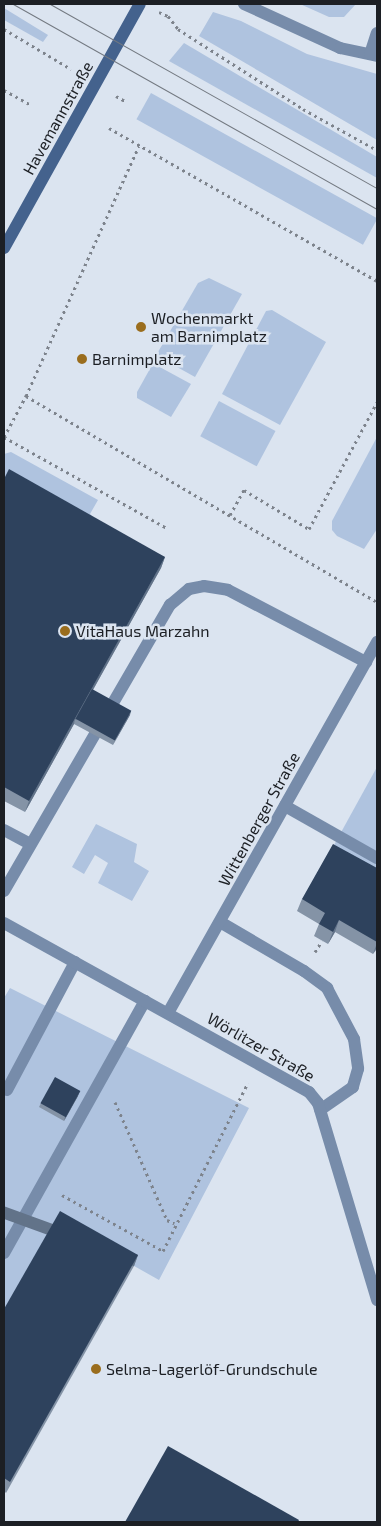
<!DOCTYPE html>
<html>
<head>
<meta charset="utf-8">
<style>
	body { margin:0 }
	#map { position:relative; width:381px; height:1526px; overflow:hidden; background:#dbe4f0; font-family:"Exo 2",sans-serif }
	div>[style] { position:absolute }
	.green>* { inset:0; background:#afc3df; transform-origin:0 0 }
	.path>* { height:3px; margin-top:-1.5px; transform-origin:0; background:repeating-linear-gradient(90deg,#7d838c 0 2.5px,transparent 0 6.5px) }
	.service>* { height:12px; margin:-6px; padding:0 6px; transform-origin:6px; border-radius:6px; background:#778caa }
	.minor>* { height:12px; margin:-6px; padding:0 6px; transform-origin:6px; border-radius:6px; background:#778caa }
	.secondary>* { height:12px; margin:-6px; padding:0 6px; transform-origin:6px; border-radius:6px; background:#44628d }
	.tram>* { height:1px; margin:-0.5px; padding:0 0.5px; transform-origin:0.5px; border-radius:0.5px; background:#737981 }
	.wall>* { inset:0; background:#8493a6 }
	.shaded-wall>* { inset:0; background:#627389; transform-origin:0 0 }
	.building>* { inset:0; background:#2e425d; transform-origin:0 0 }
	.dots>* { width:14px; height:14px; translate:-50% -50%; box-sizing:border-box; border:2px solid #dbe4f0; border-radius:50% }
	span { translate:-50% -50%; white-space:nowrap; text-align:center; line-height:1.15; -webkit-text-stroke:5px #dbe4f0; paint-order:stroke }
	.street-label { font-size:16px; color:#1c1f24 }
	.poi-label { font-size:16px; color:#1c1f24 }
	.left { translate:0 -50%; text-align:left }
	.frame { position:absolute; inset:0; border:5px solid #1c1f24; pointer-events:none }
</style>
</head>
<body>
<div id="map">
	<div class="green">
		<div style="clip-path:polygon(300px 4px,356px 4px,344px 17px,329px 17px)"></div>
		<div style="clip-path:polygon(4px 8px,48px 35px,43px 42px,4px 20px)"></div>
		<div style="clip-path:polygon(213px 12px,241px 21px,307px 54px,377px 74px,377px 140px,199px 36px)"></div>
		<div style="clip-path:polygon(184px 43px,377px 157px,377px 178px,169px 61px)"></div>
		<div style="left:151px;top:93px;width:259px;height:30px;rotate:29deg"></div>
		<div style="clip-path:polygon(209px 278px,242px 294px,195px 377px,159px 357px,158px 352px,198px 283px)"></div>
		<div style="clip-path:polygon(272px 310px,326px 342px,280px 425px,222px 394px,266px 311px)"></div>
		<div style="clip-path:polygon(156px 365px,191px 384px,171px 417px,137px 398px,137px 392px,151px 367px)"></div>
		<div style="left:219px;top:401px;width:64px;height:40px;rotate:28deg"></div>
		<div style="clip-path:polygon(377px 437px,377px 529px,364px 549px,337px 536px,332px 530px,332px 521px)"></div>
		<div style="clip-path:polygon(11px 452px,98px 500px,90px 514px,92px 516px,4px 483px,4px 454px)"></div>
		<div style="clip-path:polygon(377px 767px,377px 882px,328px 856px)"></div>
		<div style="clip-path:polygon(96px 824px,137px 844px,134px 862px,149px 871px,132px 901px,98px 883px,108px 863px,95px 855px,84px 874px,72px 867px)"></div>
		<div style="clip-path:polygon(10px 988px,249px 1108px,159px 1280px,56px 1222px,4px 1313px,4px 998px)"></div>
	</div>
	<div class="path">
		<div style="left:159px;top:12px;width:10px;rotate:24deg"></div>
		<div style="left:168px;top:16px;width:16px;rotate:52deg"></div>
		<div style="left:178px;top:29px;width:148px;rotate:32.6deg"></div>
		<div style="left:303px;top:109px;width:85px;rotate:29deg"></div>
		<div style="left:4px;top:29px;width:78px;rotate:30.8deg"></div>
		<div style="left:4px;top:90px;width:31px;rotate:29deg"></div>
		<div style="left:116px;top:96px;width:10px;rotate:29deg"></div>
		<div style="left:109px;top:128px;width:309px;rotate:29.7deg"></div>
		<div style="left:26px;top:396px;width:407px;rotate:30.4deg"></div>
		<div style="left:4px;top:437px;width:47px;rotate:-61.8deg"></div>
		<div style="left:26px;top:396px;width:274px;rotate:-65.7deg"></div>
		<div style="left:4px;top:437px;width:187px;rotate:29.2deg"></div>
		<div style="left:230px;top:515px;width:29px;rotate:-61deg"></div>
		<div style="left:244px;top:490px;width:76px;rotate:31deg"></div>
		<div style="left:309px;top:529px;width:144px;rotate:-61.8deg"></div>
		<div style="left:315px;top:952px;width:13px;rotate:-58deg"></div>
		<div style="left:115px;top:1102px;width:129px;rotate:66.2deg"></div>
		<div style="left:167px;top:1220px;width:8px;rotate:23deg"></div>
		<div style="left:62px;top:1195px;width:115px;rotate:29deg"></div>
		<div style="left:163px;top:1251px;width:188px;rotate:-63.2deg"></div>
	</div>
	<div class="service">
		<div style="left:285px;top:806px;width:106px;rotate:29.5deg"></div>
		<div style="left:4px;top:830px;width:30px;rotate:28deg"></div>
		<div style="left:4px;top:891px;width:331px;rotate:-59.9deg"></div>
		<div style="left:170px;top:605px;width:25px;rotate:-40deg"></div>
		<div style="left:189px;top:589px;width:15px;rotate:-11deg"></div>
		<div style="left:204px;top:586px;width:24px;rotate:9deg"></div>
		<div style="left:228px;top:590px;width:156px;rotate:27.6deg"></div>
		<div style="left:220px;top:922px;width:97px;rotate:30.3deg"></div>
		<div style="left:304px;top:971px;width:29px;rotate:36deg"></div>
		<div style="left:327px;top:988px;width:58px;rotate:62.1deg"></div>
		<div style="left:354px;top:1039px;width:30px;rotate:82deg"></div>
		<div style="left:358px;top:1069px;width:19px;rotate:106deg"></div>
		<div style="left:353px;top:1087px;width:40px;rotate:145.1deg"></div>
		<div style="left:7px;top:1090px;width:145px;rotate:-62deg"></div>
		<div style="left:4px;top:1253px;width:289px;rotate:-60.8deg"></div>
	</div>
	<div class="minor">
		<div style="left:244px;top:4px;width:106px;rotate:24.6deg"></div>
		<div style="left:340px;top:48px;width:38px;rotate:12deg"></div>
		<div style="left:370px;top:54px;width:22px;rotate:-72deg"></div>
		<div style="left:4px;top:923px;width:349px;rotate:29deg"></div>
		<div style="left:309px;top:1092px;width:14px;rotate:51deg"></div>
		<div style="left:318px;top:1103px;width:206px;rotate:73.3deg"></div>
		<div style="left:168px;top:1013px;width:426px;rotate:-60.6deg"></div>
	</div>
	<div class="secondary">
		<div style="left:4px;top:248px;width:279px;rotate:-60.9deg"></div>
	</div>
	<div class="tram">
		<div style="left:13px;top:4px;width:418px;rotate:29.4deg"></div>
		<div style="left:50px;top:4px;width:375px;rotate:29.4deg"></div>
	</div>
	<div class="wall">
		<div style="clip-path:polygon(4px 479px,165px 557px,161px 568px,93px 690px,130px 715px,113px 745px,74px 724px,25px 812px,4px 801px)"></div>
		<div style="clip-path:polygon(377px 868px,377px 950px,377px 949px,373px 954px,335px 932px,328px 944px,314px 936px,319px 924px,297px 911px,302px 899px)"></div>
		<div style="clip-path:polygon(78px 1096px,64px 1121px,39px 1107px,41px 1103px)"></div>
		<div style="clip-path:polygon(138px 1255px,134px 1266px,6px 1493px,4px 1491px,4px 1309px)"></div>
	</div>
	<div class="shaded-wall">
		<div style="clip-path:polygon(165px 557px,161px 568px,76px 720px,75px 719px,74px 724px,25px 812px,29px 801px)"></div>
		<div style="clip-path:polygon(131px 711px,130px 715px,113px 745px,115px 741px)"></div>
		<div style="clip-path:polygon(339px 920px,335px 932px,328px 944px,333px 932px)"></div>
		<div style="clip-path:polygon(377px 943px,377px 947px,373px 954px)"></div>
		<div style="clip-path:polygon(80px 1091px,78px 1096px,64px 1121px,65px 1117px)"></div>
		<div style="left:138px;top:1255px;width:12px;height:261px;rotate:110deg"></div>
	</div>
	<div class="building">
		<div style="clip-path:polygon(9px 469px,165px 557px,29px 801px,4px 787px,4px 479px)"></div>
		<div style="left:92px;top:689px;width:45px;height:34px;rotate:29deg"></div>
		<div style="clip-path:polygon(333px 844px,377px 868px,377px 942px,339px 920px,333px 932px,319px 924px,325px 913px,302px 899px)"></div>
		<div style="left:55px;top:1077px;width:29px;height:30px;rotate:29deg"></div>
		<div style="clip-path:polygon(60px 1211px,138px 1255px,10px 1482px,4px 1478px,4px 1309px)"></div>
		<div style="clip-path:polygon(168px 1446px,299px 1520px,298px 1522px,125px 1522px)"></div>
	</div>
	<div class="dots">
		<div style="left:141px;top:327px;background:#9a6d1d"></div>
		<div style="left:82px;top:359px;background:#9a6d1d"></div>
		<div style="left:65px;top:631px;background:#9a6d1d"></div>
		<div style="left:96px;top:1369px;background:#9a6d1d"></div>
	</div>
	<div class="street-label">
		<span style="left:58px;top:118px;rotate:-61deg">Havemannstraße</span>
		<span style="left:259px;top:819px;rotate:-61deg">Wittenberger Straße</span>
		<span style="left:261px;top:1047px;rotate:30deg">Wörlitzer Straße</span>
	</div>
	<div class="poi-label">
		<span class="left" style="left:151px;top:327px">Wochenmarkt<br>am Barnimplatz</span>
		<span class="left" style="left:92px;top:359px">Barnimplatz</span>
		<span class="left" style="left:76px;top:631px">VitaHaus Marzahn</span>
		<span class="left" style="left:106px;top:1369px">Selma-Lagerlöf-Grundschule</span>
	</div>
	<div class="frame"></div>
</div>
</body>
</html>
